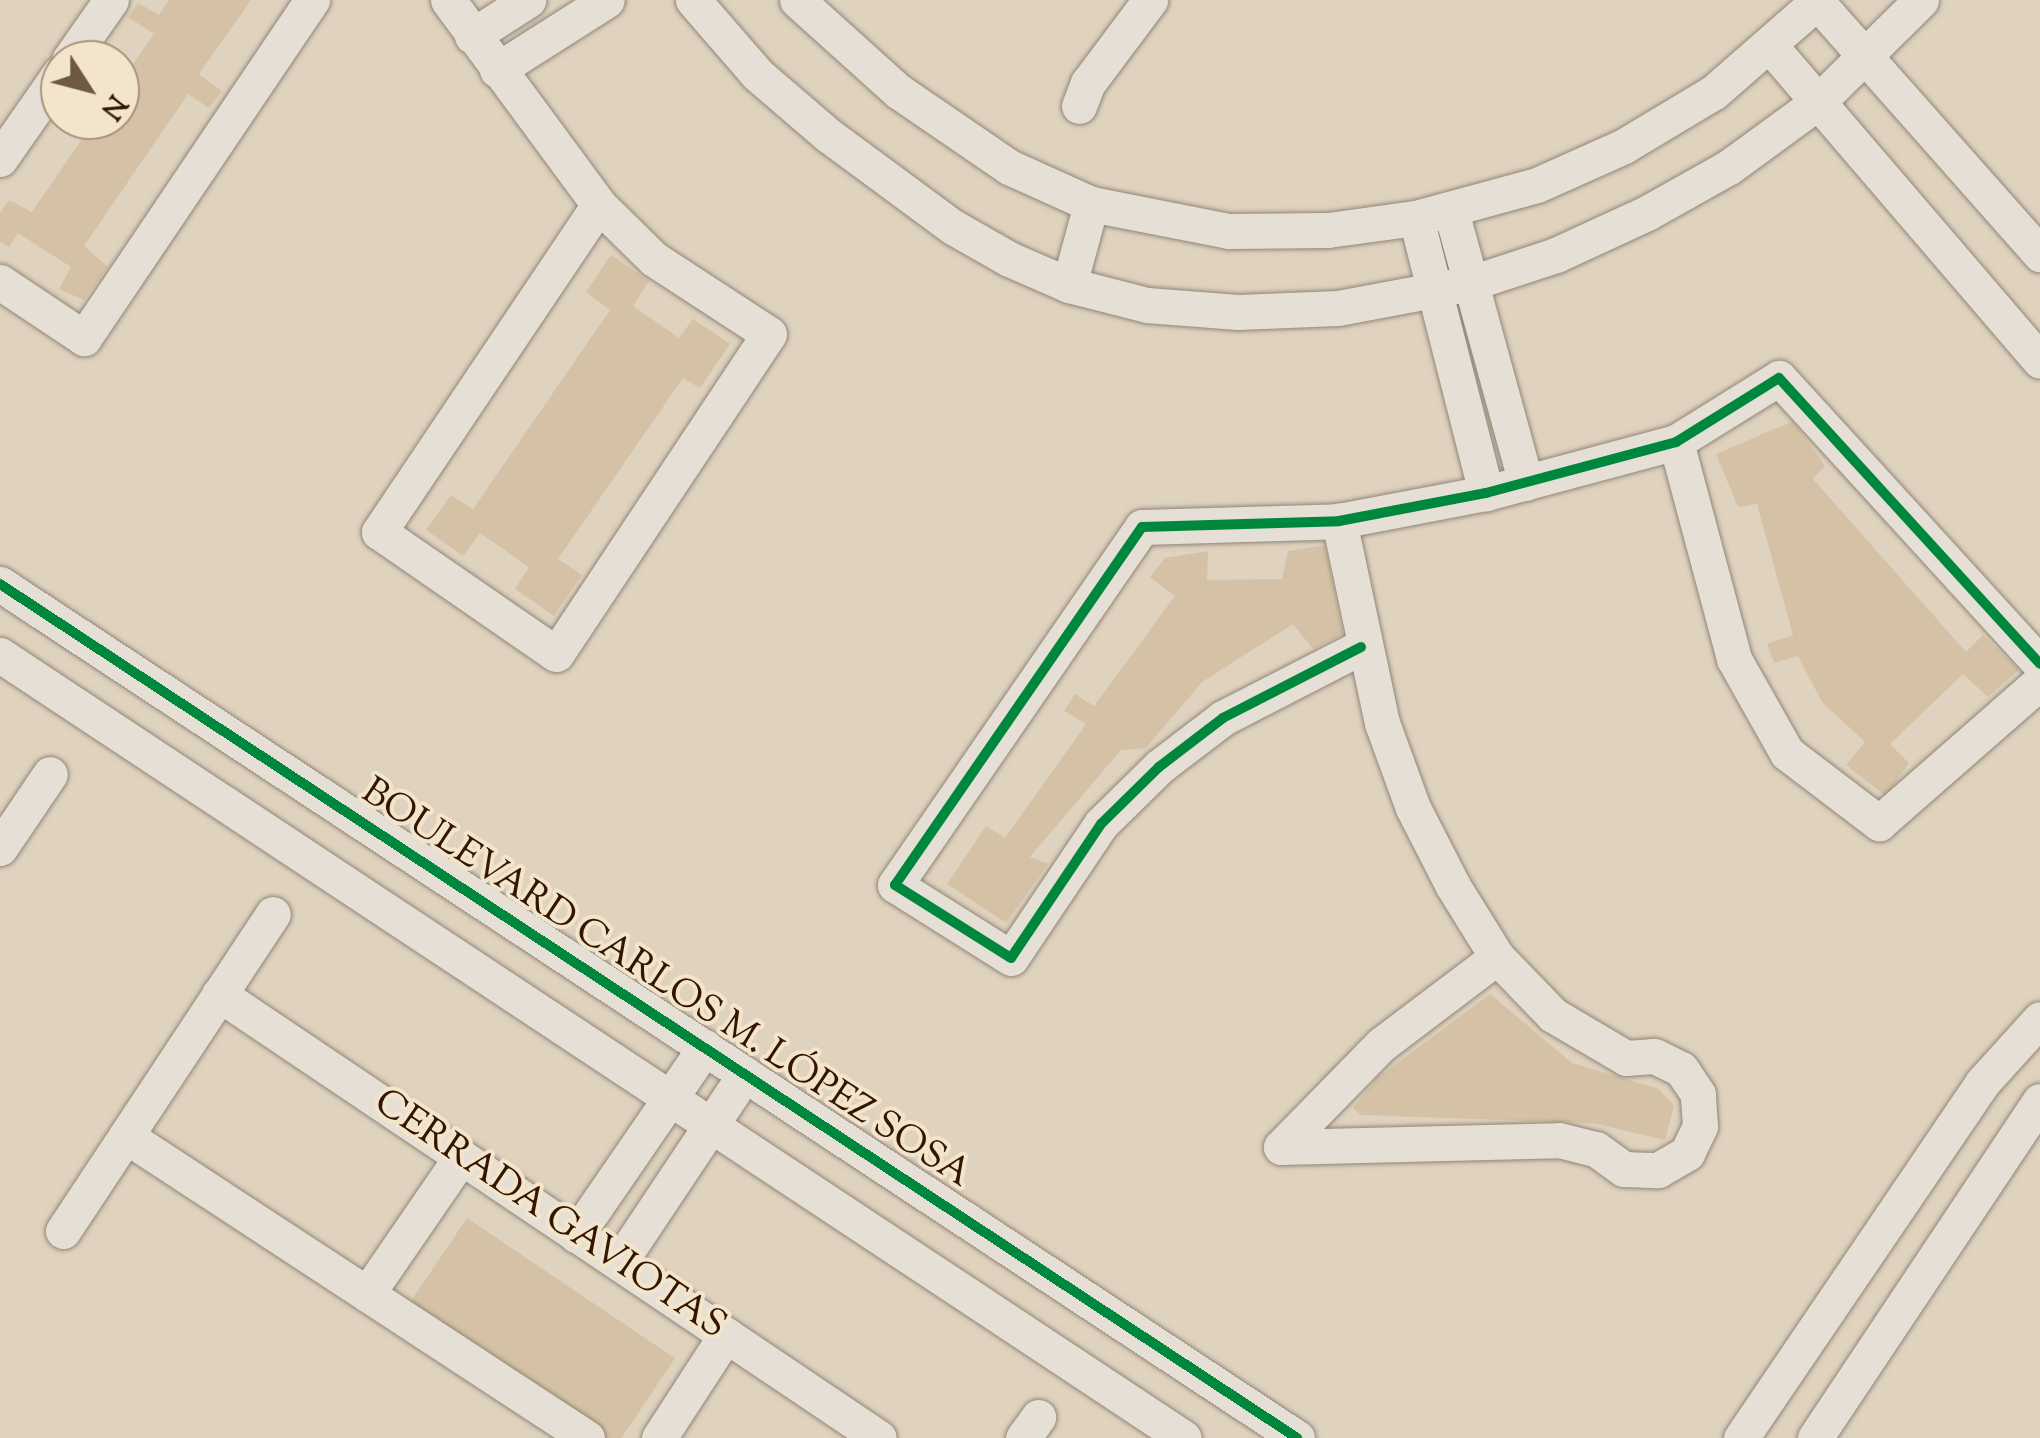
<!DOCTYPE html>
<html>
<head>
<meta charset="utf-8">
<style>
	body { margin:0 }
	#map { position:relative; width:2040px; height:1438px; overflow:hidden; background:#dfd2be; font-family:"Sorts Mill Goudy",serif }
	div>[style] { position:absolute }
	.green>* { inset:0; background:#d5c2a6; transform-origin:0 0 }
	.roads { filter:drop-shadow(0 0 2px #908678) drop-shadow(0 0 2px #908678) }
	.minor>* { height:35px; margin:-17.5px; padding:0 17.5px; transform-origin:17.5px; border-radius:17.5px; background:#e5dfd5 }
	.cycleway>* { height:10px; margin:-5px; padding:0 5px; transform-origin:5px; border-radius:5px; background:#00873e }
	span { translate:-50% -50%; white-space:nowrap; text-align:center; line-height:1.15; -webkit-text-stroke:8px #f3e4cc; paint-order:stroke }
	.street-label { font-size:38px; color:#331602 }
	.north { position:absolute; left:40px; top:40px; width:100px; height:100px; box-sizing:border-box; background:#f3e4cc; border:2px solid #a6927b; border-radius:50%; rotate:126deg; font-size:28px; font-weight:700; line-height:40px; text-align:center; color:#331602 }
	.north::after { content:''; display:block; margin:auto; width:35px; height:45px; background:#6f5844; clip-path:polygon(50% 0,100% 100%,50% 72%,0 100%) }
</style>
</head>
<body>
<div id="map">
	<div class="green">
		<div style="clip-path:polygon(169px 0,251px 0,199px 74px,222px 91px,209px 108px,188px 94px,84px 246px,108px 267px,84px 300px,59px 289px,71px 267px,18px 233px,9px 247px,0 242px,0 213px,9px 200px,32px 212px,95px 120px,120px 120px,120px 83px,154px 34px,128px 17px,138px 3px,159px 15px)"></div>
		<div style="clip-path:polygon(611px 255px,649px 281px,633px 306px,679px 338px,693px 319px,730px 344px,700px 388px,683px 378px,558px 559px,582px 575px,554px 616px,515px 589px,529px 567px,480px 533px,463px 556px,426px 530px,451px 495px,473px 509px,610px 310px,586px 292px)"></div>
		<div style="clip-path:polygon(1793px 421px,1825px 466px,1813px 479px,1966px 652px,1983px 635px,2019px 670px,1988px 697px,1963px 674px,1890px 744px,1909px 763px,1886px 796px,1846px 765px,1865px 742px,1822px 702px,1798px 656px,1774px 663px,1767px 644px,1793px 635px,1757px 504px,1738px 507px,1716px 454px)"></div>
		<div style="clip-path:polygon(1325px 545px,1343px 634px,1313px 649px,1293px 624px,1202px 682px,1146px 748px,1121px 750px,1030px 857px,1048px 864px,1006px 923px,947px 884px,986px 826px,1005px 838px,1086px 724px,1064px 711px,1075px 694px,1094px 706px,1175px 596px,1150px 577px,1165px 558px,1208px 551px,1207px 580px,1282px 579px,1288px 551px)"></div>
		<div style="clip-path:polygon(1490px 994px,1572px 1063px,1659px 1089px,1674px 1106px,1665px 1140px,1592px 1123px,1361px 1115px,1353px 1108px,1377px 1078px)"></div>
		<div style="left:467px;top:1218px;width:251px;height:105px;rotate:34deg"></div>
	</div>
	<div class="roads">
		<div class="minor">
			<div style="left:448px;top:0;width:255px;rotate:53.6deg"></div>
			<div style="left:599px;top:205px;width:77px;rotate:44.5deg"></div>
			<div style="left:654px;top:259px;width:137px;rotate:33.1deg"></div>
			<div style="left:769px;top:334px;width:384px;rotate:123.6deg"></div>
			<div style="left:556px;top:654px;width:215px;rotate:-145.4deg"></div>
			<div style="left:379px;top:532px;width:394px;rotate:-56.1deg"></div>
			<div style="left:693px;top:0;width:98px;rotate:49.1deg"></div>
			<div style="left:757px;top:74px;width:94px;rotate:40.7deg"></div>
			<div style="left:828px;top:135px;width:155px;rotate:36.4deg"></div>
			<div style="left:953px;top:227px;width:64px;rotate:29.7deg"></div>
			<div style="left:1009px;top:259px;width:65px;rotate:23.4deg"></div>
			<div style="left:1069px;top:285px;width:81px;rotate:14.4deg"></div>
			<div style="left:1147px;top:305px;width:91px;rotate:4.4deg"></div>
			<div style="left:1238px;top:312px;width:100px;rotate:-2.3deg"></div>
			<div style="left:1338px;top:308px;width:135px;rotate:-10.6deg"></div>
			<div style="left:1471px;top:283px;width:89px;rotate:-18.2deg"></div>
			<div style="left:1556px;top:255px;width:100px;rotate:-24.8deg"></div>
			<div style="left:1647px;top:213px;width:94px;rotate:-29.3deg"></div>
			<div style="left:1729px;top:167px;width:110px;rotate:-36.1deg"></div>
			<div style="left:1818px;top:102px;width:145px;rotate:-44.7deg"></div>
			<div style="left:797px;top:0;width:136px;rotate:42deg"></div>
			<div style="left:898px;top:91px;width:135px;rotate:34.4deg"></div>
			<div style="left:1009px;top:167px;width:90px;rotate:24.3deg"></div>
			<div style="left:1091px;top:204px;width:141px;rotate:11.1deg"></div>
			<div style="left:1229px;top:231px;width:99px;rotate:-0.6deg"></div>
			<div style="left:1328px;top:230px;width:89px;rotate:-7.8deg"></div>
			<div style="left:1416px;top:218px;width:125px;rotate:-15.3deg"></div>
			<div style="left:1537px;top:185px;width:95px;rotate:-24.1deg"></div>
			<div style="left:1624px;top:146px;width:105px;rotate:-31deg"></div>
			<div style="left:1714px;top:92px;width:140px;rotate:-41.2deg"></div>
			<div style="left:1817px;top:2px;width:337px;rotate:48.5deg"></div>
			<div style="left:472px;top:36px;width:67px;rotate:-32.7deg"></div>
			<div style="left:1771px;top:47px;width:413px;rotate:49.4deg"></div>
			<div style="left:69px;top:60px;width:73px;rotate:-55deg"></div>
			<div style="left:497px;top:70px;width:130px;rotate:-32.5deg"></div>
			<div style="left:1079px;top:106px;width:25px;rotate:-69deg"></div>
			<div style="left:1088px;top:83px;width:104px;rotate:-53.2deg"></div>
			<div style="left:0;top:159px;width:105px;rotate:-55.1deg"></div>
			<div style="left:1451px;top:211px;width:282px;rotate:74.6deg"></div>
			<div style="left:1416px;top:218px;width:284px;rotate:75.7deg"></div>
			<div style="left:0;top:282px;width:101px;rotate:33.7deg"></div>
			<div style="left:84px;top:338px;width:408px;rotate:-56deg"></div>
			<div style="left:1069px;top:285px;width:84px;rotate:-74.8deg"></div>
			<div style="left:1676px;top:442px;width:225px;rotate:75deg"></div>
			<div style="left:1734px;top:659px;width:108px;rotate:60.6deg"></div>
			<div style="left:1787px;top:753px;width:116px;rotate:37.3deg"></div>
			<div style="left:1879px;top:823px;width:214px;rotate:-41.2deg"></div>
			<div style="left:0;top:584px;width:1553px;rotate:33.36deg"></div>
			<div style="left:1361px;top:647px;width:155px;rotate:152.8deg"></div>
			<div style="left:1223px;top:718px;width:81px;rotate:142.6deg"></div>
			<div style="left:1159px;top:767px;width:81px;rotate:135.5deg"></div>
			<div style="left:1101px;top:824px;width:161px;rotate:123.9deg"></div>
			<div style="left:1011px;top:958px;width:137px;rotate:-147.8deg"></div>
			<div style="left:895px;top:885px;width:435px;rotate:-55.4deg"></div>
			<div style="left:1142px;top:527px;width:197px;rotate:-1.7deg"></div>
			<div style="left:1339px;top:521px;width:150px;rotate:-10.8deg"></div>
			<div style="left:1486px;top:493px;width:197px;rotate:-15deg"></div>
			<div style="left:1676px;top:442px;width:121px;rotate:-31.9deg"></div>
			<div style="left:1779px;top:378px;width:387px;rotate:47.6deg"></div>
			<div style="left:0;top:655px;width:1419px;rotate:33.48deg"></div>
			<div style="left:0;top:848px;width:89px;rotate:-56deg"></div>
			<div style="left:219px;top:994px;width:795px;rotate:33.93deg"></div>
			<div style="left:126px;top:1136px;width:551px;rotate:33.23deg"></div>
			<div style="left:1281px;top:1147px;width:278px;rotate:-1.4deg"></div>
			<div style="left:1559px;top:1140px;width:38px;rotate:14deg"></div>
			<div style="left:1596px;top:1149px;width:34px;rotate:36deg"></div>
			<div style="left:1624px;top:1169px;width:34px;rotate:2deg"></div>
			<div style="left:1658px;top:1170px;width:34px;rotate:-30deg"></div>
			<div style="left:1687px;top:1153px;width:30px;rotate:-64deg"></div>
			<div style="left:1700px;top:1126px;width:32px;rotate:-94deg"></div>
			<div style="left:1698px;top:1094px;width:30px;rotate:-124deg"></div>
			<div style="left:1681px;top:1069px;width:30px;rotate:-154deg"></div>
			<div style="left:1654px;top:1056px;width:28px;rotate:176deg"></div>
			<div style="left:1626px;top:1058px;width:85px;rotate:-149.5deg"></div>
			<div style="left:1553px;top:1015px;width:81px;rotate:-134deg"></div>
			<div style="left:1497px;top:957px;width:84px;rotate:-121.8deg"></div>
			<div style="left:1453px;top:886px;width:88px;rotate:-117.1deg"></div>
			<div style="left:1413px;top:808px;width:90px;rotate:-110deg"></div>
			<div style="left:1382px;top:723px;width:207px;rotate:-102deg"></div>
			<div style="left:1281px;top:1147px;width:144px;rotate:-45.6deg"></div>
			<div style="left:1382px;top:1044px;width:144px;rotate:-37.1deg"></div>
			<div style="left:63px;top:1231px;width:380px;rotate:-56.5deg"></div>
			<div style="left:576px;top:1235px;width:228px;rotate:-55.5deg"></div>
			<div style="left:619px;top:1263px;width:227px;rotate:-56.3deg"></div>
			<div style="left:367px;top:1294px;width:166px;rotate:-55.5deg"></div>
			<div style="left:659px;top:1438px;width:123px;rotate:-57deg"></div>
			<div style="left:1023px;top:1438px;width:26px;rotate:-54deg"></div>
			<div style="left:1741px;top:1438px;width:429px;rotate:-55.8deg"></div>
			<div style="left:1982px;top:1083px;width:86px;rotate:-47.8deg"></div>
			<div style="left:1815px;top:1438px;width:405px;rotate:-56.3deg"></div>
		</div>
	</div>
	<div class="cycleway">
		<div style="left:0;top:584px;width:1553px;rotate:33.36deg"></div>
		<div style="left:1361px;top:647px;width:155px;rotate:152.8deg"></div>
		<div style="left:1223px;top:718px;width:81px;rotate:142.6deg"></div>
		<div style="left:1159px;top:767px;width:81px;rotate:135.5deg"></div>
		<div style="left:1101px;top:824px;width:161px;rotate:123.9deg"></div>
		<div style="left:1011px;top:958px;width:137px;rotate:-147.8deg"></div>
		<div style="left:895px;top:885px;width:435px;rotate:-55.4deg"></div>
		<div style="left:1142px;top:527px;width:197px;rotate:-1.7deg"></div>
		<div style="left:1339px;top:521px;width:150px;rotate:-10.8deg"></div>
		<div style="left:1486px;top:493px;width:197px;rotate:-15deg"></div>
		<div style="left:1676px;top:442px;width:121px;rotate:-31.9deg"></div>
		<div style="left:1779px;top:378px;width:387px;rotate:47.6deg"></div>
	</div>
	<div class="street-label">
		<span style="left:665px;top:985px;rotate:33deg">BOULEVARD CARLOS M. LÓPEZ SOSA</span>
		<span style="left:549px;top:1216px;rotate:34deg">CERRADA GAVIOTAS</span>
	</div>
	<div class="north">N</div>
</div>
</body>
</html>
